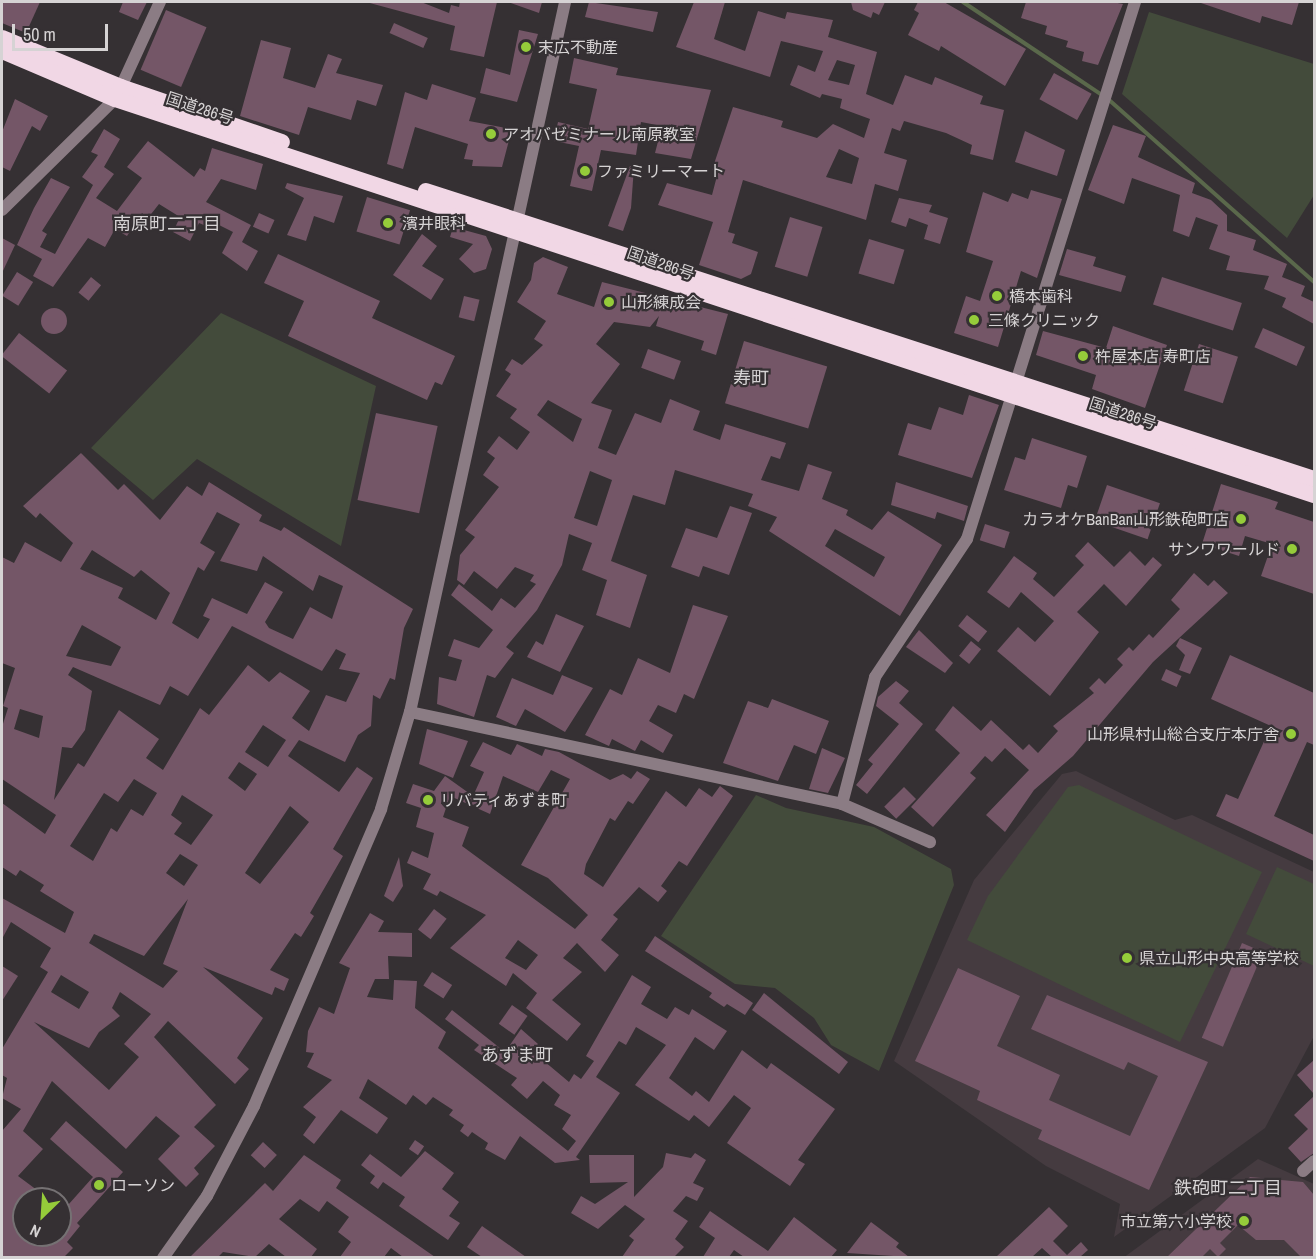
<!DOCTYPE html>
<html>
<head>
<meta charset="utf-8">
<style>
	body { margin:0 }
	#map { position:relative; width:1316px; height:1259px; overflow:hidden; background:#353033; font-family:"Archivo Narrow","Noto Sans JP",sans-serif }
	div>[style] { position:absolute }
	.built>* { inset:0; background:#453b40 }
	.green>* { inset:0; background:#434b3b }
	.stream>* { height:4px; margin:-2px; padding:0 2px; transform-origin:2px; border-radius:2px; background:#5a684b }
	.building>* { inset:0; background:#745667; transform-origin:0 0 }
	.round { border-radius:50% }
	.minor>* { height:12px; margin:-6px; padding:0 6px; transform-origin:6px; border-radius:6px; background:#8b7c84 }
	.tertiary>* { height:12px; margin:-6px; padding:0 6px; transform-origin:6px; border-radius:6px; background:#8b7c84 }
	.trunk>* { height:16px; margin:-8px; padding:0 8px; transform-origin:8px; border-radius:8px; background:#f1d7e5 }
	.dots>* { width:16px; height:16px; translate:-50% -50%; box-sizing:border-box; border:3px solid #353033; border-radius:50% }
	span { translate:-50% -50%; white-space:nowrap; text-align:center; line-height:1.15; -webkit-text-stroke:4.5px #353033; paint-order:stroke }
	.poi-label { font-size:16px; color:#d6d3d4 }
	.left { translate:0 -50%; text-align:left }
	.right { translate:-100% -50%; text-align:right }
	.street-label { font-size:16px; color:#d6d3d4 }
	.neighbourhood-label { font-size:18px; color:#d6d3d4 }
	.frame { position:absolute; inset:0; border:3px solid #d6d3d4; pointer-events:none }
	.north { position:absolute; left:12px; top:1187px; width:60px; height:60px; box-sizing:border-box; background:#353033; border:2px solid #757173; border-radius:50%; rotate:205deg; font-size:16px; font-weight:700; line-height:24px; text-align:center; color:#d6d3d4 }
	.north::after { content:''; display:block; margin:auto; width:21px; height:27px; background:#95cc3a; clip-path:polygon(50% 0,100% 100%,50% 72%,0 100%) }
	.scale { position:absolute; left:12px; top:24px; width:96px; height:27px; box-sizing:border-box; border:3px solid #d6d3d4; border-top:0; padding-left:8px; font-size:18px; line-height:21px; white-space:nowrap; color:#d6d3d4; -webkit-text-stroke:4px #353033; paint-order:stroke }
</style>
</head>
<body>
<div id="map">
	<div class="built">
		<div style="clip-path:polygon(1076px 771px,1175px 820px,1192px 815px,1314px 872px,1314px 1036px,1265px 1128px,1114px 1237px,1120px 1204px,1046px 1166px,894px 1061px,974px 880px,1062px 774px)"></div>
		<div style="clip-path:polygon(1258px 1159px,1314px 1184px,1314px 1257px,1123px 1258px)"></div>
	</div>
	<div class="green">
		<div style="clip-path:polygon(1149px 12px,1314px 64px,1314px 195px,1287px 238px,1122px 94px)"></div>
		<div style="clip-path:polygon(221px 313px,376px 386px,341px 546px,197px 459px,153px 500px,91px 448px)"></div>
		<div style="clip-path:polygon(1079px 785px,1262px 872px,1180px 1042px,967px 940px,988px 896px,1068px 787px)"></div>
		<div style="clip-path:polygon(756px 795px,786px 808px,874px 827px,951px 869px,954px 885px,879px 1071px,831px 1045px,814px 1018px,775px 988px,735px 984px,661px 936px)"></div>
		<div style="clip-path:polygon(1277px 867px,1314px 884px,1314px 966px,1246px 934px)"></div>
	</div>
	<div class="stream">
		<div style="left:963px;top:2px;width:167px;rotate:33.8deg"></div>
		<div style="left:1108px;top:99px;width:276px;rotate:41.6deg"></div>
	</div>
	<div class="building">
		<div style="clip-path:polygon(2px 2px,40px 2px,26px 33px,2px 23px)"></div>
		<div style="clip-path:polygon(123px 2px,147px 2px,138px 20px,119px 12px)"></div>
		<div style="clip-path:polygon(366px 2px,421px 2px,449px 13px,451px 5px,459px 7px,460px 2px,497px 2px,484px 57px,450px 50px,455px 26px)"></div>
		<div style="clip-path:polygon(508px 2px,542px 2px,539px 13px)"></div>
		<div style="clip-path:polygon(589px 2px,658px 12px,653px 32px,585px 17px)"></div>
		<div style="clip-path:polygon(evenodd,694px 2px,725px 2px,714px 39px,745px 51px,758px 11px,785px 19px,787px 12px,833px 20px,828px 37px,877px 52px,866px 94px,893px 105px,905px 75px,932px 85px,935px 77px,983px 96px,980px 104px,1004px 110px,993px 160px,970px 154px,972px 145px,946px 133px,904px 121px,900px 131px,892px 128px,884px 153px,907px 160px,898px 191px,875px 184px,866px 220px,743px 180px,728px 232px,735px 234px,732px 243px,758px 252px,751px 274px,741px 279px,699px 265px,713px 222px,658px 205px,667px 183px,712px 195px,718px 172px,712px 170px,733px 107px,783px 121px,781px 127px,817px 138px,833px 124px,864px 138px,870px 119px,840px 108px,842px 99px,822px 94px,820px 98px,790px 85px,798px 65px,815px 72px,823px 51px,781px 41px,770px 77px,676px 47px,694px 2px,837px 60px,855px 65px,849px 85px,828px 80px,837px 60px,694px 2px,839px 149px,859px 158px,852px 184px,826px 177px,839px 149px)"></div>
		<div style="clip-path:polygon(851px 2px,885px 2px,879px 15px,873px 12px,871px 18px,853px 10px)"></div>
		<div style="clip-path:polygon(918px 2px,944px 2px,1026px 49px,1005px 86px,941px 46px,939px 51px,908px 35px,919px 13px,914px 10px)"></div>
		<div style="clip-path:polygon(1026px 2px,1112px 2px,1123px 4px,1098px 65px,1082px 61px,1084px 52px,1066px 47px,1068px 41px,1045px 34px,1047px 26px,1021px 18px)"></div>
		<div style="clip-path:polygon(1198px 2px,1299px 2px,1292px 25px,1262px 16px,1260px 23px)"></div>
		<div style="left:166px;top:10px;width:44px;height:65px;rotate:23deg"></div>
		<div style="left:394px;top:23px;width:37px;height:11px;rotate:24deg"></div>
		<div style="clip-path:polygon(519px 30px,538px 34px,517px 102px,480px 93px,486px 68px,510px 75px)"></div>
		<div style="clip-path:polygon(261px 40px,291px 48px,283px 78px,315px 88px,328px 54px,342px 59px,336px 73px,383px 85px,376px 106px,357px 100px,351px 120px,308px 107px,299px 135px,240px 116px)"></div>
		<div style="clip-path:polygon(574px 58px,618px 68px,616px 75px,711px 90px,691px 159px,655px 153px,662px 126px,641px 122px,636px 155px,601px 150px,592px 191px,570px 186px,579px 146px,554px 141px,558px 122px,588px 129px,597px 89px,569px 83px)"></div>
		<div style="left:1054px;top:73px;width:43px;height:30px;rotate:29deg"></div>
		<div style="clip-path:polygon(432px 84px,476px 98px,469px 121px,512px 129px,502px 167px,472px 166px,473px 160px,464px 159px,468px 144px,415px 127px,403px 169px,387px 164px,405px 92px,427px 100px)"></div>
		<div style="clip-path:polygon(15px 99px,48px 116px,40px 131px,32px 126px,10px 171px,2px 167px,2px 132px)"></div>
		<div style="clip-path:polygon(1113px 125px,1146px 136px,1138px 157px,1195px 183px,1192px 193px,1211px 200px,1227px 215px,1227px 231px,1256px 240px,1253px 250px,1287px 264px,1282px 277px,1305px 286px,1301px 296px,1314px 302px,1314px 324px,1282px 307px,1286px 298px,1264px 289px,1269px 276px,1226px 270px,1230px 256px,1209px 249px,1218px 225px,1196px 217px,1189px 237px,1173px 231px,1180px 195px,1132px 178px,1124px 204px,1088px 190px)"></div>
		<div style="clip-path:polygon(104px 129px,120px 139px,104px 167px,114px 174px,96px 198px,117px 211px,142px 178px,127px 167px,148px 141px,194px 177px,200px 168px,205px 171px,212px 148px,263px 164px,256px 190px,221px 179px,206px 202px,251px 225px,242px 242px,258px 251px,247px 271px,222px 253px,233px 232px,213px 222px,211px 228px,199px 223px,190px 241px,173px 232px,180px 217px,159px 204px,148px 218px,142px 213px,127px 236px,115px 229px,105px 247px,88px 238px,53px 287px,33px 276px,42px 259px,17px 245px,34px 208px,51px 178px,70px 187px,42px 231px,47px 234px,40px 247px,55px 254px,93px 185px,82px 177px,98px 155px,91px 152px)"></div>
		<div style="clip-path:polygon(1025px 131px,1065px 150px,1057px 176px,1015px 162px)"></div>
		<div style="clip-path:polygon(630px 166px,634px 167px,631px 208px,623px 231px,608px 226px)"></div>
		<div style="clip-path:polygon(287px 183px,343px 196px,334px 223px,314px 216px,306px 241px,287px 235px,304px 198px,285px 188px)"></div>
		<div style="clip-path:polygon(1031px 190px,1062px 199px,1037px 278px,1021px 271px,998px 347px,954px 333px,966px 296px,980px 301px,993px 261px,966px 252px,983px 192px,1008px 202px,1012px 193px,1028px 199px)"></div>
		<div style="left:367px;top:197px;width:45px;height:36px;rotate:17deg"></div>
		<div style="clip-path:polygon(899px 198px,932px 205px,929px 212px,948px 218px,940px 244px,924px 239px,928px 225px,909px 218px,906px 227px,891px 222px)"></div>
		<div style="left:259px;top:213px;width:17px;height:15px;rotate:24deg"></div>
		<div style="left:790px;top:217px;width:34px;height:52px;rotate:17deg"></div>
		<div style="clip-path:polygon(453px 227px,486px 236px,492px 249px,486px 269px,474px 273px,459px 259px,473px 244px,450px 237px)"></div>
		<div style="clip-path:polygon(422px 234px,437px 246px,422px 266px,444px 279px,431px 300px,393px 275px)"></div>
		<div style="clip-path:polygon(2px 238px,15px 245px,2px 273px)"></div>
		<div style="left:869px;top:239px;width:37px;height:36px;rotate:17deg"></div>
		<div style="clip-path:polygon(1067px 249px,1096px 257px,1093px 266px,1126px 276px,1121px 292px,1059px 275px)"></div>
		<div style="clip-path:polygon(278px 254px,380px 301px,372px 318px,455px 356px,442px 385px,435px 382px,427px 400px,288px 336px,304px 301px,264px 283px)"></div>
		<div style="clip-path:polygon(evenodd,543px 257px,568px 267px,557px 294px,594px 307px,602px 282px,728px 314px,716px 355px,701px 350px,704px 341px,656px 326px,659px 316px,650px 327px,614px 322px,596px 344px,620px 364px,591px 403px,612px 410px,598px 448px,616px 455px,635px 413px,661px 423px,670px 399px,700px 411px,693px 430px,720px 440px,725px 424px,786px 443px,780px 459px,771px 456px,761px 480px,799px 491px,808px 464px,832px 472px,822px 499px,848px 510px,846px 515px,872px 530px,888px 511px,942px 545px,900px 616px,769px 531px,777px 517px,748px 506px,753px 494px,675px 470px,665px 505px,633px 495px,611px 561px,647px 575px,630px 628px,596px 615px,607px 580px,582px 570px,592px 543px,569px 534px,562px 565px,537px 610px,506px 647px,514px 653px,495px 678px,487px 675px,474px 717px,437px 704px,439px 677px,456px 681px,462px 660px,448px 656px,454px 639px,479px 648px,493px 630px,451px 595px,459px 584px,492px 611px,501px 598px,515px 608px,536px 584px,530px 581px,534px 575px,515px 567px,497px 589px,474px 571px,464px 585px,457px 580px,460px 555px,475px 537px,465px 530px,499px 487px,483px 475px,495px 458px,487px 452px,499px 436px,517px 450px,530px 432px,510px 418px,517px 409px,496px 396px,511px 374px,505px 370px,512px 359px,522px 365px,543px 345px,534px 339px,546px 321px,517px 302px,531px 280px,534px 263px,543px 257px,548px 400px,582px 419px,573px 442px,537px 415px,548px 400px,543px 257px,590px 471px,612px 480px,597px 526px,574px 518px,590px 471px,543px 257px,835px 529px,885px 557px,874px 577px,825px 546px,835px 529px)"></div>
		<div style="left:17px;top:272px;width:19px;height:28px;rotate:32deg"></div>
		<div style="left:91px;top:277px;width:13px;height:20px;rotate:39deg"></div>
		<div style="left:1162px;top:277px;width:84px;height:29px;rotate:18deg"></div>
		<div style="left:464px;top:296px;width:16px;height:22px;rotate:14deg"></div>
		<div class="round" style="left:41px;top:308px;width:26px;height:26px"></div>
		<div style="clip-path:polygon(1113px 326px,1167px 345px,1145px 408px,1092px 389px,1096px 375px,1036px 355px,1043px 331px,1106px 348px)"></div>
		<div style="left:1263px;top:328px;width:46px;height:21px;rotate:24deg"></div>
		<div style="left:19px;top:333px;width:61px;height:29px;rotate:38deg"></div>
		<div style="left:744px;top:341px;width:87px;height:65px;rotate:17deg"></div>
		<div style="left:1199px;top:344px;width:41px;height:49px;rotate:18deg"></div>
		<div style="left:648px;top:349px;width:35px;height:20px;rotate:20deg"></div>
		<div style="clip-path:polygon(969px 395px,999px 405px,972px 478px,898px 455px,908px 423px,931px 430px,939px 407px,963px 415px)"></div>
		<div style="left:376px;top:413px;width:63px;height:89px;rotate:12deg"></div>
		<div style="clip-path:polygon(1032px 438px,1087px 456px,1077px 488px,1068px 485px,1061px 508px,1004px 490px,1015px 457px,1025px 460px)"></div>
		<div style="clip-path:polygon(evenodd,81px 453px,118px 490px,124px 484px,160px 520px,187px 486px,202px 496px,209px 482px,262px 515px,259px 521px,281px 531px,284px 527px,413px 609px,404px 628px,395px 680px,390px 678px,380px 699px,373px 695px,371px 726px,358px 735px,345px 762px,299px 740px,288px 756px,339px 792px,357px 767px,373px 778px,333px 849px,343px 856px,310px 913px,314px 916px,301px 937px,295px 933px,270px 970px,289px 979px,284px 991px,275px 987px,272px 995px,203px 967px,263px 1018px,237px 1058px,249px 1069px,235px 1084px,168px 1021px,154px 1037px,216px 1105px,194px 1127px,215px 1146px,194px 1168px,199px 1174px,186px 1187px,158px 1159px,180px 1136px,156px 1116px,126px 1149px,52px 1081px,23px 1131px,43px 1149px,18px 1176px,49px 1199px,24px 1199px,24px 1235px,60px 1235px,60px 1214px,93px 1177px,50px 1139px,66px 1121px,123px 1172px,77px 1223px,80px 1226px,67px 1242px,73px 1248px,64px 1257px,2px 1257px,2px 1131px,21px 1109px,2px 1098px,7px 1078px,2px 1075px,2px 1049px,48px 972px,40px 967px,51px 948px,11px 922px,2px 939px,2px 898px,65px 933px,74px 912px,40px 891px,44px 885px,20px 870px,16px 876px,2px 867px,2px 803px,45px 834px,56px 815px,2px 779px,2px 727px,8px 708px,3px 706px,15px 668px,2px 663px,2px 557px,14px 563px,25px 542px,61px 562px,73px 543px,40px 513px,36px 518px,23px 506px,81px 453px,217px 512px,240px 524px,220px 561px,257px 571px,263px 556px,313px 591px,319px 575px,343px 586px,332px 619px,310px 607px,293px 639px,269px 628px,265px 622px,283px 592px,265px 582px,247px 614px,212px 598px,203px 616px,210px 619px,198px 639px,172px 623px,198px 567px,204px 571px,215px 552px,200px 543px,217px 512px,81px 453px,92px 550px,134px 577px,141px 570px,170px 593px,156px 620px,118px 598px,123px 588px,80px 569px,92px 550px,81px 453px,82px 625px,121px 647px,111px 666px,66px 656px,82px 625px,81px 453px,232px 626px,322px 671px,336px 649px,346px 654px,339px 669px,360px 673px,346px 702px,326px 695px,309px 731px,292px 718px,310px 691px,280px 672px,269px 682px,248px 665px,209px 715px,200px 708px,163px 770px,146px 758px,159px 739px,119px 710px,84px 767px,78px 763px,54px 800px,62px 747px,72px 748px,85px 730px,92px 691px,68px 675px,73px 667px,160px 705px,170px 686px,188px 696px,232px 626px,81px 453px,20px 709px,43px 716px,39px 738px,14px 729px,20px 709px,81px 453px,263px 725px,286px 740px,268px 767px,245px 752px,263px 725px,81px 453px,239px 762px,257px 774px,245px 791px,228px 778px,239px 762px,81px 453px,134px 779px,157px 793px,143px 816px,131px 809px,117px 832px,111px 828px,93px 861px,70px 846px,104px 793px,118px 802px,134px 779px,81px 453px,182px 795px,213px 815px,191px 845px,174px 834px,182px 823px,171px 815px,182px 795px,81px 453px,290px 806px,309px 822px,260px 884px,245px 873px,290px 806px,81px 453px,180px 854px,198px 865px,184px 886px,166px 873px,180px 854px,81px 453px,188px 899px,163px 964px,178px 971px,163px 988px,89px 943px,94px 934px,144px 956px,188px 899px,81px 453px,61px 975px,89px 992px,79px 1009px,51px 992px,61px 975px,81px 453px,120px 992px,151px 1014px,124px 1044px,139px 1057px,109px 1090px,34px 1022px,89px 1048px,99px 1032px,120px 1016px,112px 1008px,120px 992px)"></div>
		<div style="clip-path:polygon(896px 482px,968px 506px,964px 521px,937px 512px,935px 519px,891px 505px)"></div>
		<div style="clip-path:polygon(1221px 484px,1278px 502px,1275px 509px,1314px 522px,1314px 594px,1261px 576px,1272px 544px,1245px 536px,1239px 556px,1202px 544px)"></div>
		<div style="left:1107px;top:485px;width:56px;height:38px;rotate:19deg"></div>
		<div style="clip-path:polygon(730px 506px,752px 513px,729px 575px,703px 566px,699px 577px,671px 567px,686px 528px,717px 538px)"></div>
		<div style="left:985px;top:524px;width:26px;height:17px;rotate:18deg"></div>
		<div style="clip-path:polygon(1088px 542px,1114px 567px,1130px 551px,1145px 566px,1153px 557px,1162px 565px,1126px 606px,1104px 584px,1077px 612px,1099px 632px,1050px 696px,997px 651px,1018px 627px,1035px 642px,1054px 621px,1021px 592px,1009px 608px,987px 592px,1014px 556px,1037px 573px,1033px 579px,1054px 597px,1084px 565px,1075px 556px)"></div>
		<div style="clip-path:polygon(1194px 573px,1208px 586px,1214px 580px,1228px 593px,1153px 662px,1073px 756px,1034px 790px,1005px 832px,986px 815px,1029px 770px,1005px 748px,992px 762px,985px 756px,970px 773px,976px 778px,933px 827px,911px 807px,960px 753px,935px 730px,953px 706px,981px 731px,991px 720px,1023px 750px,1029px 744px,1038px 753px,1058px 731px,1053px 726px,1094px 693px,1089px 688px,1099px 678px,1105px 684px,1123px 665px,1117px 659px,1129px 647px,1133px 651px,1149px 634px,1153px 638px,1180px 609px,1171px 600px)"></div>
		<div style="clip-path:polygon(693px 605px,728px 616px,694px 699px,684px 694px,676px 713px,658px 705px,649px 721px,673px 735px,663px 753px,641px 740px,635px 751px,612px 739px,609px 746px,585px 735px,610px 689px,622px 695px,638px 658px,670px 673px)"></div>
		<div style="clip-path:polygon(556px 614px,584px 626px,560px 672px,527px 657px,536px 641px,543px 645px)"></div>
		<div style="left:967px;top:615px;width:26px;height:14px;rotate:39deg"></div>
		<div style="clip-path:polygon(919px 630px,953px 663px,945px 673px,906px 647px)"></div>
		<div style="clip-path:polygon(1180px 638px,1202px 648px,1190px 674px,1179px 670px,1185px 655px,1176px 646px)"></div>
		<div style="left:971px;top:641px;width:13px;height:19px;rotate:39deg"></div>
		<div style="clip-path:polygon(1230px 655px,1314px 693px,1314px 745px,1307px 742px,1274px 816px,1314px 835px,1314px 861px,1216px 816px,1226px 794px,1238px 799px,1271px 726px,1211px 699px)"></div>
		<div style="left:1166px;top:669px;width:17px;height:12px;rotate:24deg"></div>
		<div style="clip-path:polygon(562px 675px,593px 688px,565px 732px,525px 709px,516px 726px,496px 717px,512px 678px,553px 695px)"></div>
		<div style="clip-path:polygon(896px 681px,909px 691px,899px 703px,923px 724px,867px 794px,856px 785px,873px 764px,868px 760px,899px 724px,876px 706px,878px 697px)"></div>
		<div style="clip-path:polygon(772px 699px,829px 721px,816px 754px,794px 745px,778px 781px,723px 763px,748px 701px,768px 708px)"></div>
		<div style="clip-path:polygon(427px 729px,468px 741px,453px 778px,419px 764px)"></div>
		<div style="clip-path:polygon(evenodd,483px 742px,511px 755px,517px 744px,542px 756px,545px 749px,559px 752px,610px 780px,623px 774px,631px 779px,637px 771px,650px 779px,633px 804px,628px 801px,615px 821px,610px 818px,586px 864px,584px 874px,603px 887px,666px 791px,686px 807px,699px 788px,712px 797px,720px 786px,733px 796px,687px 866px,679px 861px,661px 886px,667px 891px,658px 902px,639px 887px,613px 915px,618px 919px,601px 940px,619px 955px,605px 972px,577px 943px,563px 958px,582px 972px,552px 1000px,581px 1024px,567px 1041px,526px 1008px,537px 993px,513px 973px,506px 986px,450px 948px,486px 915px,440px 891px,437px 896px,423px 889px,431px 874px,407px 863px,412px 851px,428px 858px,434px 833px,416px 827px,421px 808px,406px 803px,413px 784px,434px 791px,445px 776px,473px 796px,484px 772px,470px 766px,483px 742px,551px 770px,570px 779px,521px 865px,548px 878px,588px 915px,575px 929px,462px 846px,469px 827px,443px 817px,450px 796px,490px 814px,503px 776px,538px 792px,551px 770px,483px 742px,518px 940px,538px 955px,526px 970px,505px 958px,518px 940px)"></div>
		<div style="clip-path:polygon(822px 748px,845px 758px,828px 793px,809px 789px)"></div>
		<div style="left:904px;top:787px;width:17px;height:28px;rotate:45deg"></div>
		<div style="clip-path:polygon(399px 857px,403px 886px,393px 902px,384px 896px)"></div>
		<div style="left:434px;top:909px;width:16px;height:26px;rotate:38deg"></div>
		<div style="clip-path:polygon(370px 913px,384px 921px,378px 932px,412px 933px,412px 957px,388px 956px,389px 979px,375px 979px,367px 997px,393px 1000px,394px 980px,417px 981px,415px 1008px,446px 1032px,438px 1048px,568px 1151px,576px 1141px,562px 1129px,571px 1115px,554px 1105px,560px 1095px,543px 1081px,527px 1099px,511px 1085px,517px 1078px,474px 1050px,479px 1045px,445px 1019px,452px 1010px,505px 1052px,521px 1029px,538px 1044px,532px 1051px,569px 1082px,574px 1074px,581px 1079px,594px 1061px,586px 1056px,632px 975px,651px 987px,641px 1004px,667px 1019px,675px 1007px,689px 1015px,692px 1009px,727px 1031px,714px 1050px,695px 1037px,669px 1078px,692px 1096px,696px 1091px,709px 1102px,742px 1050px,767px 1069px,771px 1063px,835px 1109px,798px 1160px,805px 1164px,790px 1186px,727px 1143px,751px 1108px,734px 1095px,709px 1127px,694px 1115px,689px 1121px,635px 1085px,666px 1045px,636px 1027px,626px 1045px,619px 1041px,596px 1077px,620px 1093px,576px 1157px,580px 1160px,555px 1163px,520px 1136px,505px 1160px,485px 1149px,488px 1143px,472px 1132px,468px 1137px,460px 1131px,464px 1125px,449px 1115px,453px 1110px,433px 1097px,426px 1105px,413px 1095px,406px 1105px,368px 1079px,359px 1098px,388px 1118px,377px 1134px,341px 1110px,314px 1144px,303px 1135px,316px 1117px,303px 1107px,332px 1080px,307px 1067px,314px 1053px,306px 1052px,308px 1031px,319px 1007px,334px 1014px,350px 968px,339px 963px)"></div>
		<div style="clip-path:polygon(655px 936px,753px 1003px,745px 1015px,727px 1004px,724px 1007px,709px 997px,712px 993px,645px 951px)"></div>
		<div style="left:1242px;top:943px;width:23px;height:103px;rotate:23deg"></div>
		<div style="clip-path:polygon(2px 966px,18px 976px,2px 1001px)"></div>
		<div style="clip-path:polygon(958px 968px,1020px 996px,997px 1046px,1060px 1075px,1049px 1100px,1130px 1136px,1158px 1076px,1128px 1062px,1124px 1070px,1031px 1029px,1047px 995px,1208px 1062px,1149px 1190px,1038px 1139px,1042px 1130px,977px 1100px,980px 1091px,915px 1061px)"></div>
		<div style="left:432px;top:972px;width:24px;height:16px;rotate:33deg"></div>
		<div style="clip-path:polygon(764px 993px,848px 1062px,839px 1074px,752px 1010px)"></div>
		<div style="left:512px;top:1005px;width:19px;height:23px;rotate:35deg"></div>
		<div style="clip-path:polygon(1314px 1060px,1314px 1094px,1297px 1075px)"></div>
		<div style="clip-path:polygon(1314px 1096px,1314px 1153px,1301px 1162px,1288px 1148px,1308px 1129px,1294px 1115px)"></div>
		<div style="left:415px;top:1140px;width:11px;height:11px;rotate:34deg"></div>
		<div style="left:263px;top:1142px;width:19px;height:18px;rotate:43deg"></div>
		<div style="clip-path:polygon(425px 1151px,454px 1173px,442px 1189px,459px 1202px,449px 1216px,460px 1223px,448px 1240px,399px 1206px,405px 1197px,383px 1182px,378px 1189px,370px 1183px,375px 1176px,361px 1165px,370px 1154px,401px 1177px)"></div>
		<div style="clip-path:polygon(666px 1153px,691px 1158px,695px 1153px,706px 1160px,693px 1183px,704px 1188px,697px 1201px,686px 1196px,673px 1211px,688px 1221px,675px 1239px,684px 1247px,674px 1257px,622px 1257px,634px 1240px,629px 1236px,645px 1219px,625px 1205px,598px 1229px,571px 1213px,581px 1196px,595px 1204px,628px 1182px,590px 1183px,589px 1155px,634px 1155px,634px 1197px,663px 1167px)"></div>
		<div style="clip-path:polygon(304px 1155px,341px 1180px,336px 1188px,435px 1257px,403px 1257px,391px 1248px,384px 1257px,340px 1257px,351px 1242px,338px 1232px,349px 1217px,327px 1201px,319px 1212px,300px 1199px,279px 1219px,317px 1249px,311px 1257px,286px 1257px,269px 1244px,255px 1257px,223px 1252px,218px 1257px,190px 1257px,265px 1183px,273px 1191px)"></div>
		<div style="clip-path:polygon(1250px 1177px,1303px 1182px,1314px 1195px,1314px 1257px,1301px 1257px,1284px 1240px,1256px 1240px,1238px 1225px,1220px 1243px,1226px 1249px,1218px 1257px,1210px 1249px,1202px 1257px,1167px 1257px)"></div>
		<div style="clip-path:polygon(1049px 1207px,1068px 1226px,1053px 1241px,1067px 1255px,1081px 1242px,1088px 1250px,1080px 1257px,1052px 1257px,1042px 1248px,1032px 1257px,996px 1257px)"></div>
		<div style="clip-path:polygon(710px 1211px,768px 1251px,794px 1217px,837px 1250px,831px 1257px,744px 1257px,734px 1250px,729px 1257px,703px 1257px,715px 1238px,699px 1227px)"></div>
		<div style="clip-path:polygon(871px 1222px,899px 1243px,896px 1247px,909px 1257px,847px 1253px)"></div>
		<div style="clip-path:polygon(482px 1226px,526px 1257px,482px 1257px,467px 1247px)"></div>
	</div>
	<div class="minor">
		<div style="left:121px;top:87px;width:94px;rotate:-65.4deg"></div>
		<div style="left:2px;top:210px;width:158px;rotate:-44.5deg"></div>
		<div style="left:410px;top:712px;width:442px;rotate:12deg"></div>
		<div style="left:842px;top:804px;width:96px;rotate:23.4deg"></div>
		<div style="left:842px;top:804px;width:131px;rotate:-75.4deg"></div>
		<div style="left:875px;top:677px;width:166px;rotate:-56.3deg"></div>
		<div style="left:967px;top:539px;width:563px;rotate:-72.63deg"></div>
		<div style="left:1303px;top:1171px;width:15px;rotate:-42deg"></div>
	</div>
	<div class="tertiary">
		<div style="left:163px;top:1258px;width:76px;rotate:-54.6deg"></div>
		<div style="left:207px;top:1196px;width:102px;rotate:-62.4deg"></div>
		<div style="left:254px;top:1106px;width:323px;rotate:-66.8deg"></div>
		<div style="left:381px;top:809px;width:101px;rotate:-73.4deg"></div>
		<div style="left:410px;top:712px;width:727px;rotate:-77.68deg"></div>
	</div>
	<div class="trunk">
		<div style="left:2px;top:38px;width:129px;rotate:22.4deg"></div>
		<div style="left:121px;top:87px;width:170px;rotate:18.9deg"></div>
		<div style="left:2px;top:51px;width:123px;rotate:23deg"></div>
		<div style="left:115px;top:99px;width:1263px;rotate:18.28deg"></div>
		<div style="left:426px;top:191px;width:934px;rotate:17.97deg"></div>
	</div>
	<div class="dots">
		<div style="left:526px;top:47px;background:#95cc3a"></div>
		<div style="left:491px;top:134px;background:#95cc3a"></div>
		<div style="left:585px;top:171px;background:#95cc3a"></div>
		<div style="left:388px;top:223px;background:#95cc3a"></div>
		<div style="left:997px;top:296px;background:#95cc3a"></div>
		<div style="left:609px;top:302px;background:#95cc3a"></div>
		<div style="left:974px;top:320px;background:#95cc3a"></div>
		<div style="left:1083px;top:356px;background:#95cc3a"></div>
		<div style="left:1241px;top:519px;background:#95cc3a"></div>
		<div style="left:1292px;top:549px;background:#95cc3a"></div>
		<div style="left:1291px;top:734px;background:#95cc3a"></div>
		<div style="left:428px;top:800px;background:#95cc3a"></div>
		<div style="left:1127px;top:958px;background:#95cc3a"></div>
		<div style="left:99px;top:1185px;background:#95cc3a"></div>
		<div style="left:1244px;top:1221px;background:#95cc3a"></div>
	</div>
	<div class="poi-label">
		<span class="left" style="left:538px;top:47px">末広不動産</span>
		<span class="left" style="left:503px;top:134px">アオバゼミナール南原教室</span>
		<span class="left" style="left:597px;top:171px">ファミリーマート</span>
		<span class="left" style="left:402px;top:223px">濱井眼科</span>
		<span class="left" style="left:1009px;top:296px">橋本歯科</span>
		<span class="left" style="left:621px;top:302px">山形練成会</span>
		<span class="left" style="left:988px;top:320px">三條クリニック</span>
		<span class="left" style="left:1095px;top:356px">杵屋本店 寿町店</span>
		<span class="right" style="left:1229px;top:519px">カラオケBanBan山形鉄砲町店</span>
		<span class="right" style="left:1280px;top:549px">サンワワールド</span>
		<span class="right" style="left:1279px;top:734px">山形県村山総合支庁本庁舎</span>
		<span class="left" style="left:440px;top:800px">リバティあずま町</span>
		<span class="left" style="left:1139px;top:958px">県立山形中央高等学校</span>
		<span class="left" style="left:111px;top:1185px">ローソン</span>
		<span class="right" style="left:1232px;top:1221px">市立第六小学校</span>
	</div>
	<div class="street-label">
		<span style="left:200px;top:108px;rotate:18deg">国道286号</span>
		<span style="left:661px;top:263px;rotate:19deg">国道286号</span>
		<span style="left:1123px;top:413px;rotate:18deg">国道286号</span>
	</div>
	<div class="neighbourhood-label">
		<span style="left:167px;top:224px">南原町二丁目</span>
		<span style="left:751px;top:378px">寿町</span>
		<span style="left:517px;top:1055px">あずま町</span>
		<span style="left:1228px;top:1188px">鉄砲町二丁目</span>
	</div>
	<div class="frame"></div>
	<div class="north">N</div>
	<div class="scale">50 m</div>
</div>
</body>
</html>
